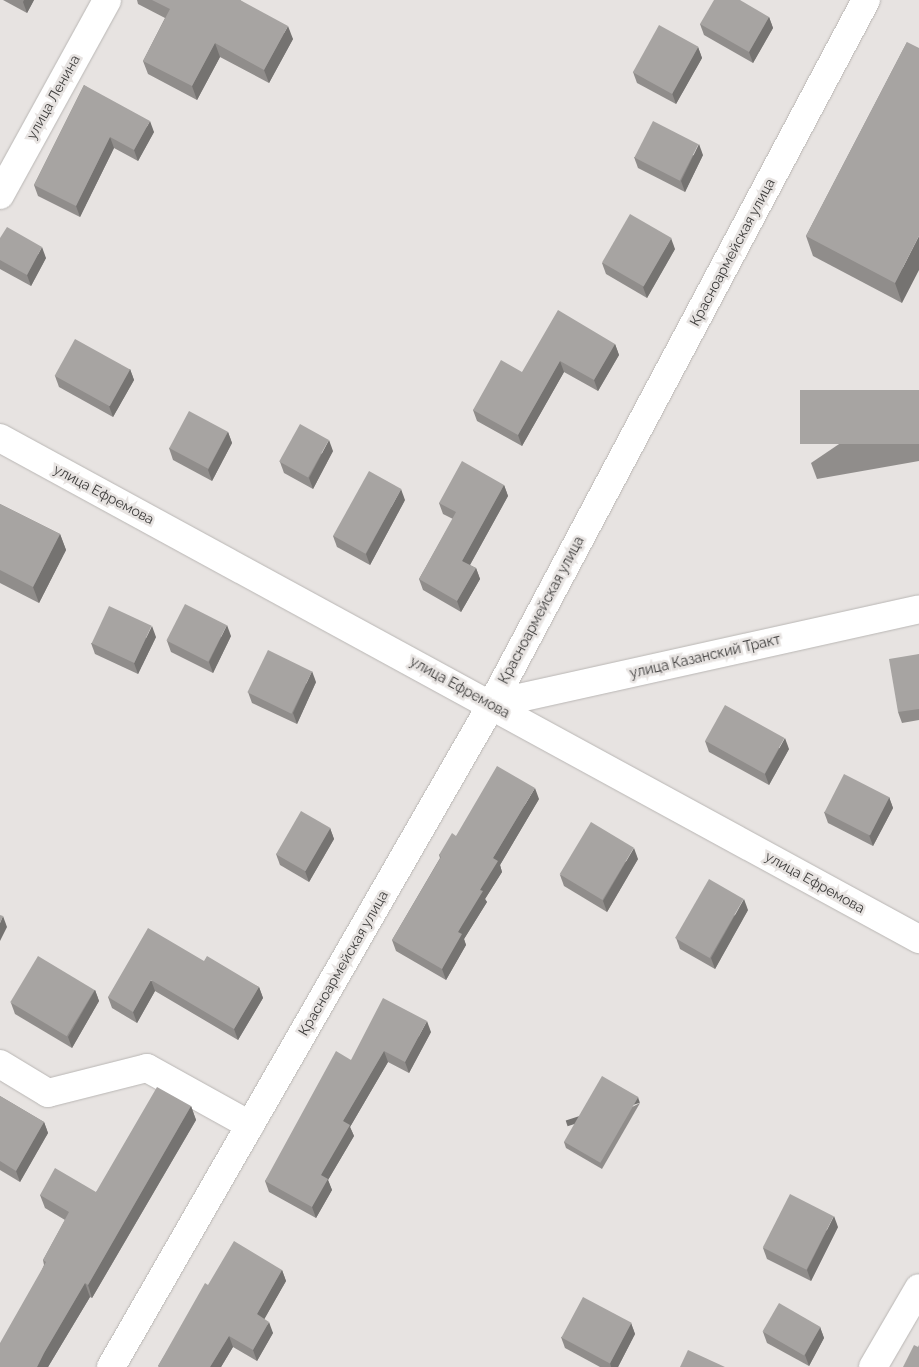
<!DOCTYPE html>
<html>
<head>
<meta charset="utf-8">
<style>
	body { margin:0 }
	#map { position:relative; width:919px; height:1367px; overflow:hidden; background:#e7e3e1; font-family:Raleway,sans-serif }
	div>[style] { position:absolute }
	.roads { filter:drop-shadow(0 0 1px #b9b6b4) drop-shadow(0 0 1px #b9b6b4) }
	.minor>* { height:28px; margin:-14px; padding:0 14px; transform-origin:14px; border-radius:14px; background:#fff }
	.wall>* { inset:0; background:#908d8b }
	.shaded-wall>* { inset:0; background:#757371; transform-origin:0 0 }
	.building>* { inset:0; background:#a7a4a2; transform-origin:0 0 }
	span { translate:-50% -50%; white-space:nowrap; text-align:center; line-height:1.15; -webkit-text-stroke:5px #e7e3e1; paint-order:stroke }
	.street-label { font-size:14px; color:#3d3c3b }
</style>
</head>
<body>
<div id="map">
	<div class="roads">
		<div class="minor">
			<div style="left:0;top:195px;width:222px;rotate:-61.2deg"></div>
			<div style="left:0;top:438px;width:1047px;rotate:28.6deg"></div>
			<div style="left:492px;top:704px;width:437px;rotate:-12.5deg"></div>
			<div style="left:0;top:1064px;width:56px;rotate:31.1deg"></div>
			<div style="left:48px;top:1093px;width:102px;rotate:-14.2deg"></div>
			<div style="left:147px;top:1068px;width:118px;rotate:29deg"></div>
			<div style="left:111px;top:1367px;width:765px;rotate:-60.12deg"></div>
			<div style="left:492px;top:704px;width:797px;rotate:-62.02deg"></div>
			<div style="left:873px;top:1367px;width:91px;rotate:-59.8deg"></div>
		</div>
	</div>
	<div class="wall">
		<div style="clip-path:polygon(3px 0,34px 0,27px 13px)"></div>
		<div style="clip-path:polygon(137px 0,240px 0,293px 39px,269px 83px,220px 57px,197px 100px,148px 74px,143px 61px,165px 18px,138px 4px)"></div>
		<div style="clip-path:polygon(769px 17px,773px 28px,753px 63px,704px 35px,700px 24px)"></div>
		<div style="clip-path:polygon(907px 42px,902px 303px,813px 256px,806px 236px)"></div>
		<div style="clip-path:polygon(698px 47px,702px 58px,676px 104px,637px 83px,633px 72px)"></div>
		<div style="clip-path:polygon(84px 85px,154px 132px,138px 161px,114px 148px,80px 217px,38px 196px,34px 185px)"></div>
		<div style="clip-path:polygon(703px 155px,685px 192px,638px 168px,634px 157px)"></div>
		<div style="clip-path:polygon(0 238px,46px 258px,31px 286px,0 269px)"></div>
		<div style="clip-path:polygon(675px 249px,647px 298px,606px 274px,602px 263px)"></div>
		<div style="clip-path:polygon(615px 344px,619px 355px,598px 391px,564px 372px,522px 446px,477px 421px,473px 410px,522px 372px)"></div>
		<div style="clip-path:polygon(130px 369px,134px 380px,113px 417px,59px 387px,55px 376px)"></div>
		<div style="clip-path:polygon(919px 390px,919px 461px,817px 479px,811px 463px)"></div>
		<div style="clip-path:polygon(228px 432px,232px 443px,212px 481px,173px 460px,169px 448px)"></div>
		<div style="clip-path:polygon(333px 451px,313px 489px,284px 473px,280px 462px)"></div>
		<div style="clip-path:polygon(504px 485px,508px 496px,470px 565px,476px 568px,480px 579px,461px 612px,423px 590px,419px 579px,453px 519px,443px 514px,439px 503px)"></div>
		<div style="clip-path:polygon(405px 500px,370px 565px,337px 547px,333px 536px)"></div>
		<div style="clip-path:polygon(0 504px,60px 534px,66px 550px,39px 603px,0 583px)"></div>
		<div style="clip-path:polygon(231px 636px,213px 673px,171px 652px,167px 641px)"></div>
		<div style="clip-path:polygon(156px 637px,138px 674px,95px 654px,91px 643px)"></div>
		<div style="clip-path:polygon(919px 654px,919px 720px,902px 723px,898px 712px)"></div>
		<div style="clip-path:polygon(316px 682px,297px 724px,252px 703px,248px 692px)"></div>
		<div style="clip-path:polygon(705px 741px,789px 749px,769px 785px,709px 752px)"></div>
		<div style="clip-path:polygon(889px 797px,893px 808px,873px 846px,828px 823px,824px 812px)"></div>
		<div style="clip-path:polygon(539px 799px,500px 865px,502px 872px,485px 899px,487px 902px,464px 939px,466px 945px,446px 980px,396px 951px,392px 940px,440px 858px,439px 855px,456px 836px)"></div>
		<div style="clip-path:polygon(330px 828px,334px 839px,309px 882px,280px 865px,276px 854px)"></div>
		<div style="clip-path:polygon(638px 859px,607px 912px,564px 886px,560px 875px)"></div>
		<div style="clip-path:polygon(748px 910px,715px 969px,680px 949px,676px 938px)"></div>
		<div style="clip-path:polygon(204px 961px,259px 987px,263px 998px,238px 1040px,155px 991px,137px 1023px,112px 1008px,108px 997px)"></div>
		<div style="clip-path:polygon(95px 990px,99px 1001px,72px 1048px,15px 1014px,11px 1003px)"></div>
		<div style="clip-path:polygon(431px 1032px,409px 1073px,388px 1062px,350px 1127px,354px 1136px,328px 1180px,332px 1190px,316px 1218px,269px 1192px,265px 1181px,351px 1060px)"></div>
		<div style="clip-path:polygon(0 1096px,44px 1122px,48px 1133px,20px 1182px,0 1170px)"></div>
		<div style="clip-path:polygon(640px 1103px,602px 1169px,566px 1148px,564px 1142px)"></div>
		<div style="clip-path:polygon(191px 1106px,196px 1120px,92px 1298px,90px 1297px,48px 1367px,0 1367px,44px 1265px,43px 1260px,65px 1220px,45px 1208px,40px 1195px,96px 1192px)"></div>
		<div style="clip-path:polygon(838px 1227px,811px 1281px,767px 1259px,763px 1248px)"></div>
		<div style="clip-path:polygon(282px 1270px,286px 1281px,264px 1319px,273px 1333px,257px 1361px,233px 1347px,221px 1367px,159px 1367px,158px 1366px,208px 1285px)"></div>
		<div style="clip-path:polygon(631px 1323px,635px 1334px,618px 1367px,600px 1367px,565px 1348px,561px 1337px)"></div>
		<div style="clip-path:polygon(820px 1327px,824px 1338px,809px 1366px,767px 1343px,763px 1332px)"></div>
	</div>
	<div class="shaded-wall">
		<div style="clip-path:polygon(24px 0,34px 0,27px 13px,23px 2px)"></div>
		<div style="clip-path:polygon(769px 17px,773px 28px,753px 63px,749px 52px)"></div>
		<div style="clip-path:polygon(288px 26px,293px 39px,269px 83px,264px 70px)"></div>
		<div style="clip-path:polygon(215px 43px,220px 57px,197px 100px,192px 86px)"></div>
		<div style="clip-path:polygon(698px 47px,702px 58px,676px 104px,672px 93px)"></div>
		<div style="clip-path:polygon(150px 121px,154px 132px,138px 161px,134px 150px)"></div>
		<div style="clip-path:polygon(110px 137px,114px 148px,80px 217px,76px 206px)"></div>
		<div style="clip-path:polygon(699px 144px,703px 155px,685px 192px,681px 181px)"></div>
		<div style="clip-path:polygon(919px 236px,919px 270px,902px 303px,895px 283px)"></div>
		<div style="clip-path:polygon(671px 238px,675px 249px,647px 298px,643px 287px)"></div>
		<div style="clip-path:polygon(42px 247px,46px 258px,31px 286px,27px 275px)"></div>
		<div style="clip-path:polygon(615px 344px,619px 355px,598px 391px,594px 380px)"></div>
		<div style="clip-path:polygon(560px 361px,564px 372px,522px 446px,518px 435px)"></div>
		<div style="clip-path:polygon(130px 369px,134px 380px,113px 417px,109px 406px)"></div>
		<div style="clip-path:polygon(228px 432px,232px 443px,212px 481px,208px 470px)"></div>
		<div style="clip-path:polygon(329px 440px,333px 451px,313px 489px,309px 478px)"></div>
		<div style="clip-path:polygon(504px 485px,508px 496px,466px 572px,462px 561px)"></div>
		<div style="clip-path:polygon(401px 489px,405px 500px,370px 565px,366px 554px)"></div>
		<div style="clip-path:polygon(60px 534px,66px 550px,39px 603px,33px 587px)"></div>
		<div style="clip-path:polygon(476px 568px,480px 579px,461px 612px,457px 601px)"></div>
		<div style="clip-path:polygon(227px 625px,231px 636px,213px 673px,209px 662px)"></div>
		<div style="clip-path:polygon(152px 626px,156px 637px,138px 674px,134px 663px)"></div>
		<div style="clip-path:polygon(312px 671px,316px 682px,297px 724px,293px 713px)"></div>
		<div style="clip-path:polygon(785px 738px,789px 749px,769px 785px,765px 774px)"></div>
		<div style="clip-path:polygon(535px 788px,539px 799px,500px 865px,502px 872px,485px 899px,487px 902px,464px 939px,466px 945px,446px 980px,442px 969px,458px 932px,480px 890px,493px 858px)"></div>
		<div style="clip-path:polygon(889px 797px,893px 808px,873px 846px,869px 835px)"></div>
		<div style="clip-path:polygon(330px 828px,334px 839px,309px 882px,305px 871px)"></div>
		<div style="clip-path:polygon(634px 848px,638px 859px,607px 912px,603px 901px)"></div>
		<div style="clip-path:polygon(744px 899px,748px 910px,715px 969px,711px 958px)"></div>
		<div style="clip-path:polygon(3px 916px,7px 927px,0 941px,0 923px)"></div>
		<div style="clip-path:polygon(151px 980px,155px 991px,137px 1023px,133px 1012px)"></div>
		<div style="clip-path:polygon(259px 987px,263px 998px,238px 1040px,234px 1029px)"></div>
		<div style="clip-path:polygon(95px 990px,99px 1001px,72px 1048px,68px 1037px)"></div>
		<div style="clip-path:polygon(427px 1021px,431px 1032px,409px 1073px,405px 1062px)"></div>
		<div style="clip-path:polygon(384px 1051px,388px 1062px,350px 1127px,354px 1136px,328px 1180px,332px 1190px,316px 1218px,312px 1207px,321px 1175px,343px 1121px)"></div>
		<div style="left:638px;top:1097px;width:6px;height:76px;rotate:72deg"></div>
		<div style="clip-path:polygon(191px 1106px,196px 1120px,92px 1298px,88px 1285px)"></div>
		<div style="clip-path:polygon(44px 1122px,48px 1133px,20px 1182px,16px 1171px)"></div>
		<div style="clip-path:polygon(834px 1216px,838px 1227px,811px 1281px,807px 1270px)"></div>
		<div style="clip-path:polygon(282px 1270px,286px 1281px,261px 1325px,257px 1314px)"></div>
		<div style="clip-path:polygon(85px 1283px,90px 1297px,48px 1367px,37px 1367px,44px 1353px)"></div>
		<div style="clip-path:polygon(269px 1322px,273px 1333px,257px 1361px,253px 1350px)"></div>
		<div style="clip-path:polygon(631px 1323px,635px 1334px,618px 1367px,611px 1367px,610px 1363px)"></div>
		<div style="clip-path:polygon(820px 1327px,824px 1338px,809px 1366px,805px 1355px)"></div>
		<div style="clip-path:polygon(229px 1336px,233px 1347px,221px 1367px,210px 1367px)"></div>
	</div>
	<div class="building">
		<div style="clip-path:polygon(152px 0,240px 0,288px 26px,264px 70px,215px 43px,192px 86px,143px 61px,170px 9px)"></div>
		<div style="clip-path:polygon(714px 0,740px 0,769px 17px,749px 52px,700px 24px)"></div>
		<div style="left:659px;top:25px;width:45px;height:54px;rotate:29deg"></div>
		<div style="clip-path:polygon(907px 42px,919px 48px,919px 236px,895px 283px,806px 236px)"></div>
		<div style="clip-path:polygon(84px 85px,150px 121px,134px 150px,110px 137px,76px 206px,34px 185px)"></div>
		<div style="left:653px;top:121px;width:51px;height:41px;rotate:27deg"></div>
		<div style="left:630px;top:214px;width:48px;height:56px;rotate:30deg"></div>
		<div style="clip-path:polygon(7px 227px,42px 247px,27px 275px,0 260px,0 238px)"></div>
		<div style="clip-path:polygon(558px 310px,615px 344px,594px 380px,560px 361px,518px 435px,473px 410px,501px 360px,522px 372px)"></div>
		<div style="left:75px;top:339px;width:63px;height:42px;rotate:29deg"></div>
		<div style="left:919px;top:390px;width:54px;height:119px;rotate:90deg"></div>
		<div style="left:189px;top:411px;width:44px;height:42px;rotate:28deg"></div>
		<div style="left:300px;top:424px;width:33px;height:43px;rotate:29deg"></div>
		<div style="clip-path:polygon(462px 461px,504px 485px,462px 561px,476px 568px,457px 601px,419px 579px,456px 512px,439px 503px)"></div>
		<div style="left:369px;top:471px;width:37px;height:74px;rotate:29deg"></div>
		<div style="clip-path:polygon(0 504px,60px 534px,33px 587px,0 570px)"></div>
		<div style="left:185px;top:604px;width:47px;height:41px;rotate:27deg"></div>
		<div style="left:109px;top:606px;width:47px;height:41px;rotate:25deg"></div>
		<div style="left:268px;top:650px;width:49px;height:47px;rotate:26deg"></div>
		<div style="clip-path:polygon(919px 654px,919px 709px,898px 712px,889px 659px)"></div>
		<div style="left:725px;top:705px;width:68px;height:41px;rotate:29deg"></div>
		<div style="clip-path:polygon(497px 766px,535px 788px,493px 858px,498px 861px,480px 890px,483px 891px,458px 932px,462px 934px,442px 969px,392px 940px,441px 857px,439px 855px,452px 833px,456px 836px)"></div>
		<div style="left:844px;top:774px;width:51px;height:43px;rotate:27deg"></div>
		<div style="left:301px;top:811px;width:34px;height:50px;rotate:30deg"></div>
		<div style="left:591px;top:822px;width:50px;height:61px;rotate:31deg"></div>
		<div style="left:709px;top:879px;width:40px;height:68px;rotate:30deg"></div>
		<div style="clip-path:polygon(0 915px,3px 916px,0 923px)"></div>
		<div style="clip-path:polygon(148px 928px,204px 961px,207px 956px,259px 987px,234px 1029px,151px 980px,133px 1012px,108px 997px)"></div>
		<div style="left:38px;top:956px;width:66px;height:54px;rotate:31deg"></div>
		<div style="clip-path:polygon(383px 998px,427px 1021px,405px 1062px,384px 1051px,343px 1121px,350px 1125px,321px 1175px,328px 1179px,312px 1207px,265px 1181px,336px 1051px,351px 1060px)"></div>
		<div style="left:602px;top:1076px;width:42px;height:76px;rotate:30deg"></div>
		<div style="clip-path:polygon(157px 1087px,191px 1106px,88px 1285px,85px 1283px,44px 1353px,37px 1367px,0 1367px,0 1343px,46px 1262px,43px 1260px,69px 1212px,40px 1195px,55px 1168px,96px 1192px)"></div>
		<div style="clip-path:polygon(0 1096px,44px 1122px,16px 1171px,0 1161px)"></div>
		<div style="left:790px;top:1194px;width:49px;height:60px;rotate:27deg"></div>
		<div style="clip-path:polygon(234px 1241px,282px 1270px,257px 1314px,269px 1322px,253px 1350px,229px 1336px,210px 1367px,160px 1367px,158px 1366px,205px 1283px,208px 1285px)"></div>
		<div style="left:583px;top:1297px;width:55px;height:46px;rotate:28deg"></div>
		<div style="left:779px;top:1303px;width:48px;height:33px;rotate:30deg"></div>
		<div style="clip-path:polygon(914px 1345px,918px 1347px,919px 1345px,919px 1367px,903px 1367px)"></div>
		<div style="clip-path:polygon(688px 1350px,725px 1367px,680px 1367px)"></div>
	</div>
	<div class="street-label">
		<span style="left:53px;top:97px;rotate:-61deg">улица Ленина</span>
		<span style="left:732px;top:252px;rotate:-62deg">Красноармейская улица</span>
		<span style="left:104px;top:494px;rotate:28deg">улица Ефремова</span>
		<span style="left:541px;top:610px;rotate:-62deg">Красноармейская улица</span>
		<span style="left:705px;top:656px;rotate:-13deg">улица Казанский Тракт</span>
		<span style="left:460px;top:687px;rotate:29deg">улица Ефремова</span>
		<span style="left:815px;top:882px;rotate:29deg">улица Ефремова</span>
		<span style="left:343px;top:963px;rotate:-60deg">Красноармейская улица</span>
	</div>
</div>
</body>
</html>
